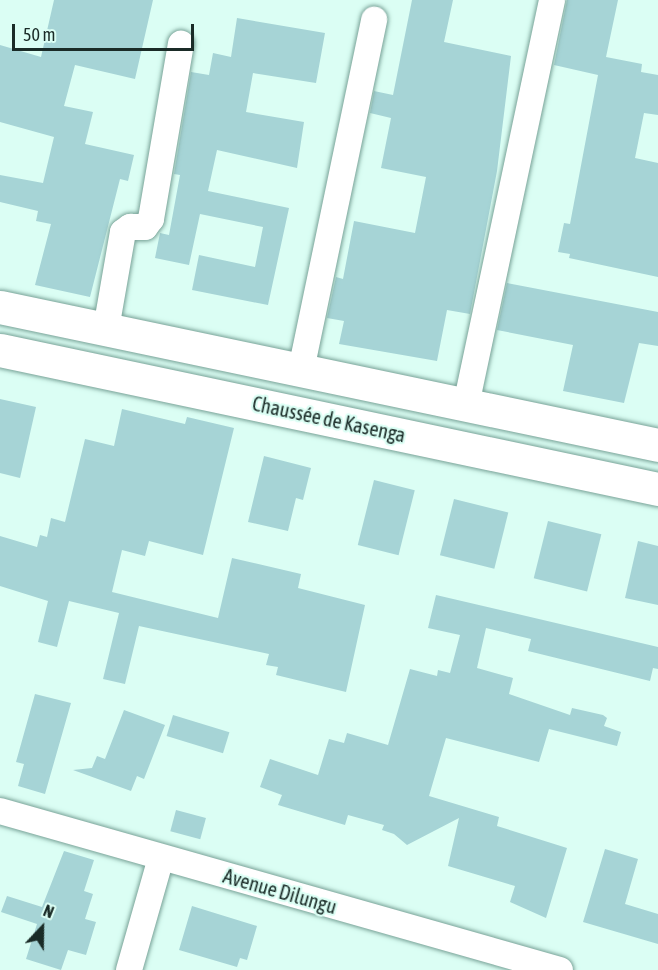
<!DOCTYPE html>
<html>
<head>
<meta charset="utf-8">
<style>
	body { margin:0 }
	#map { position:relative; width:658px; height:970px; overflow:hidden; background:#dbfef4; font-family:"Asap Condensed",sans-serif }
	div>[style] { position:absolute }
	.building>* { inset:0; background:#a6d4d6; transform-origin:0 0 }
	.roads { filter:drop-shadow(0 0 2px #78a297) drop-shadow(0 0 2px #78a297) }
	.minor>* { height:26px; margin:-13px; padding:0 13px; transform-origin:13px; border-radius:13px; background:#fff }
	.secondary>* { height:33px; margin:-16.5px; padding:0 16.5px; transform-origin:16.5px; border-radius:16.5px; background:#fff }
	span { translate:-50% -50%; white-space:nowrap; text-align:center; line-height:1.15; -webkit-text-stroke:4.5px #dbfef4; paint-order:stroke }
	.street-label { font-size:20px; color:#1a2b27 }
	.north { position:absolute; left:12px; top:898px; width:60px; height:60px; -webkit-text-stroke:4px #dbfef4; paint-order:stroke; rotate:22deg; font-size:16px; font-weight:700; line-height:24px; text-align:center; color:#1a2b27 }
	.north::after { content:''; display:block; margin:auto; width:21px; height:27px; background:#1a2b27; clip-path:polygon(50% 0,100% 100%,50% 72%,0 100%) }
	.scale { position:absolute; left:12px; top:24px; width:182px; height:27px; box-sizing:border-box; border:3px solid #1a2b27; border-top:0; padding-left:8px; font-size:18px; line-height:21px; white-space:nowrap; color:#1a2b27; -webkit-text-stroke:4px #dbfef4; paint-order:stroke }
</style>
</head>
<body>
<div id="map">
	<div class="building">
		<div style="clip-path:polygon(54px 0,153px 0,135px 79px,75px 65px,64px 106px,93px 112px,85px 144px,134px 155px,128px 181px,120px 179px,90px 297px,35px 285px,51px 224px,36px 221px,38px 211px,0 202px,0 175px,43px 183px,54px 137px,0 122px,0 45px,41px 57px)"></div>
		<div style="clip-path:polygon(412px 0,453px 0,444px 42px,511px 56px,497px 171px,470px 314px,447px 310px,437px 361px,339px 344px,344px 321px,327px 318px,336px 277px,343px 279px,354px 221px,415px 233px,426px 177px,381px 168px,391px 118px,370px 113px,374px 91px,393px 95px)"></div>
		<div style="clip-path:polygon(567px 0,618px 0,606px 57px,642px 64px,641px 72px,658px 75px,658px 115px,644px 113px,635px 158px,658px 163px,658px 277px,569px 258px,570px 254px,558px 252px,564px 223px,570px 224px,598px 75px,554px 65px)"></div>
		<div style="clip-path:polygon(237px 18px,325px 33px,316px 83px,253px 73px,246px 112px,304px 122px,297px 168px,217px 150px,208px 191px,289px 208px,268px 305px,192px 290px,199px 255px,255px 267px,263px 227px,200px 214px,189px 265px,155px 258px,160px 233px,169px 235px,180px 175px,174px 174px,191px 72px,209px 75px,213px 53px,231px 57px)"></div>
		<div style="clip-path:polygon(507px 283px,658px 312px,658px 346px,639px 343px,624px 403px,563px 391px,573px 345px,497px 330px)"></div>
		<div style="clip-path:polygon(0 399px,36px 407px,20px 478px,0 473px)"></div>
		<div style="clip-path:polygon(122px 409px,185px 424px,187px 417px,234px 428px,203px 555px,149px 541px,145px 556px,122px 550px,112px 592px,218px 618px,232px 558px,301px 574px,298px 588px,365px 605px,346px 692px,276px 675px,278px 667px,266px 665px,269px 654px,139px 626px,125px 684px,103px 679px,119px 613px,69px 601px,57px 647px,38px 642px,48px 601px,0 586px,0 536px,37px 547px,40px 535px,47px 537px,51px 518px,65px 522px,85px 439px,114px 446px)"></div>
		<div style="clip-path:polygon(264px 456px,311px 468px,303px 500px,296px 498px,288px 531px,248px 522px)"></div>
		<div style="left:374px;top:480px;width:42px;height:67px;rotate:14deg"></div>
		<div style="left:454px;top:499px;width:56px;height:58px;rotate:14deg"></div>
		<div style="left:548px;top:521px;width:55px;height:59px;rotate:14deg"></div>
		<div style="clip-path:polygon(638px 541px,658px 546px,658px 605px,625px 598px)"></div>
		<div style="clip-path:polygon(436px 595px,658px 647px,658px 669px,653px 668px,650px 681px,528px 651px,531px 639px,486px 628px,477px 668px,513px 678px,509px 694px,570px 715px,572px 708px,603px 715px,607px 718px,604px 726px,621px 732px,617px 746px,549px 729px,539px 762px,446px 738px,429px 796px,499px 817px,497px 826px,567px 848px,546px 918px,510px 902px,515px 886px,448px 866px,459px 818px,407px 845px,394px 834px,382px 830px,384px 825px,348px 815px,345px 825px,278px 805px,282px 795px,260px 787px,270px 759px,318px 775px,329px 739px,344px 743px,347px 733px,388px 745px,410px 669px,437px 676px,438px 670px,450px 673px,460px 635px,428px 628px)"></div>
		<div style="clip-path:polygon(35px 694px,71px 703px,45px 794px,18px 786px,24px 764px,16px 762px)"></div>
		<div style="clip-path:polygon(124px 710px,165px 725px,144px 779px,137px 776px,131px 791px,73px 770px,92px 768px,97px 756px,105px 759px)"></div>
		<div style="left:173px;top:715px;width:59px;height:22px;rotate:17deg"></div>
		<div style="left:176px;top:810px;width:31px;height:22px;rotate:15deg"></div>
		<div style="clip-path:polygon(605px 849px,638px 859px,625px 904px,658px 914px,658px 944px,583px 922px)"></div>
		<div style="clip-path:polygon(64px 851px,94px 860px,84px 891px,93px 894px,85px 919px,96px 922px,86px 955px,68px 950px,61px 970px,26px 959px,37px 924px,1px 912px,7px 896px,42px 907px)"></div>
		<div style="clip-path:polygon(192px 906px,257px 926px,247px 960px,240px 958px,237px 967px,179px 950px)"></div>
	</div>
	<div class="roads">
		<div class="minor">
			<div style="left:106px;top:329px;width:98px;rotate:-80.1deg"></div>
			<div style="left:123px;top:232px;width:9px;rotate:-36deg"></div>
			<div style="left:130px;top:227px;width:15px"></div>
			<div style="left:145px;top:227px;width:10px;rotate:-53deg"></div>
			<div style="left:151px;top:219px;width:178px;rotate:-80.3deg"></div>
			<div style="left:301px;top:370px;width:358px;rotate:-78.2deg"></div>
			<div style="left:466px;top:405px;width:414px;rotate:-78deg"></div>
			<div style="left:0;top:811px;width:582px;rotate:15.85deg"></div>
			<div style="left:129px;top:970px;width:116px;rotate:-74.1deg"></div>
		</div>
		<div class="secondary">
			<div style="left:0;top:307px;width:672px;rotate:11.84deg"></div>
			<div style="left:0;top:350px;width:673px;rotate:11.93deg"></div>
		</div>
	</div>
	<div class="street-label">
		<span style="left:329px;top:419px;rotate:12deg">Chaussée de Kasenga</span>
		<span style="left:280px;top:891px;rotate:16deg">Avenue Dilungu</span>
	</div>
	<div class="north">N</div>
	<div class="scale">50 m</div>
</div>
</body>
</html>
